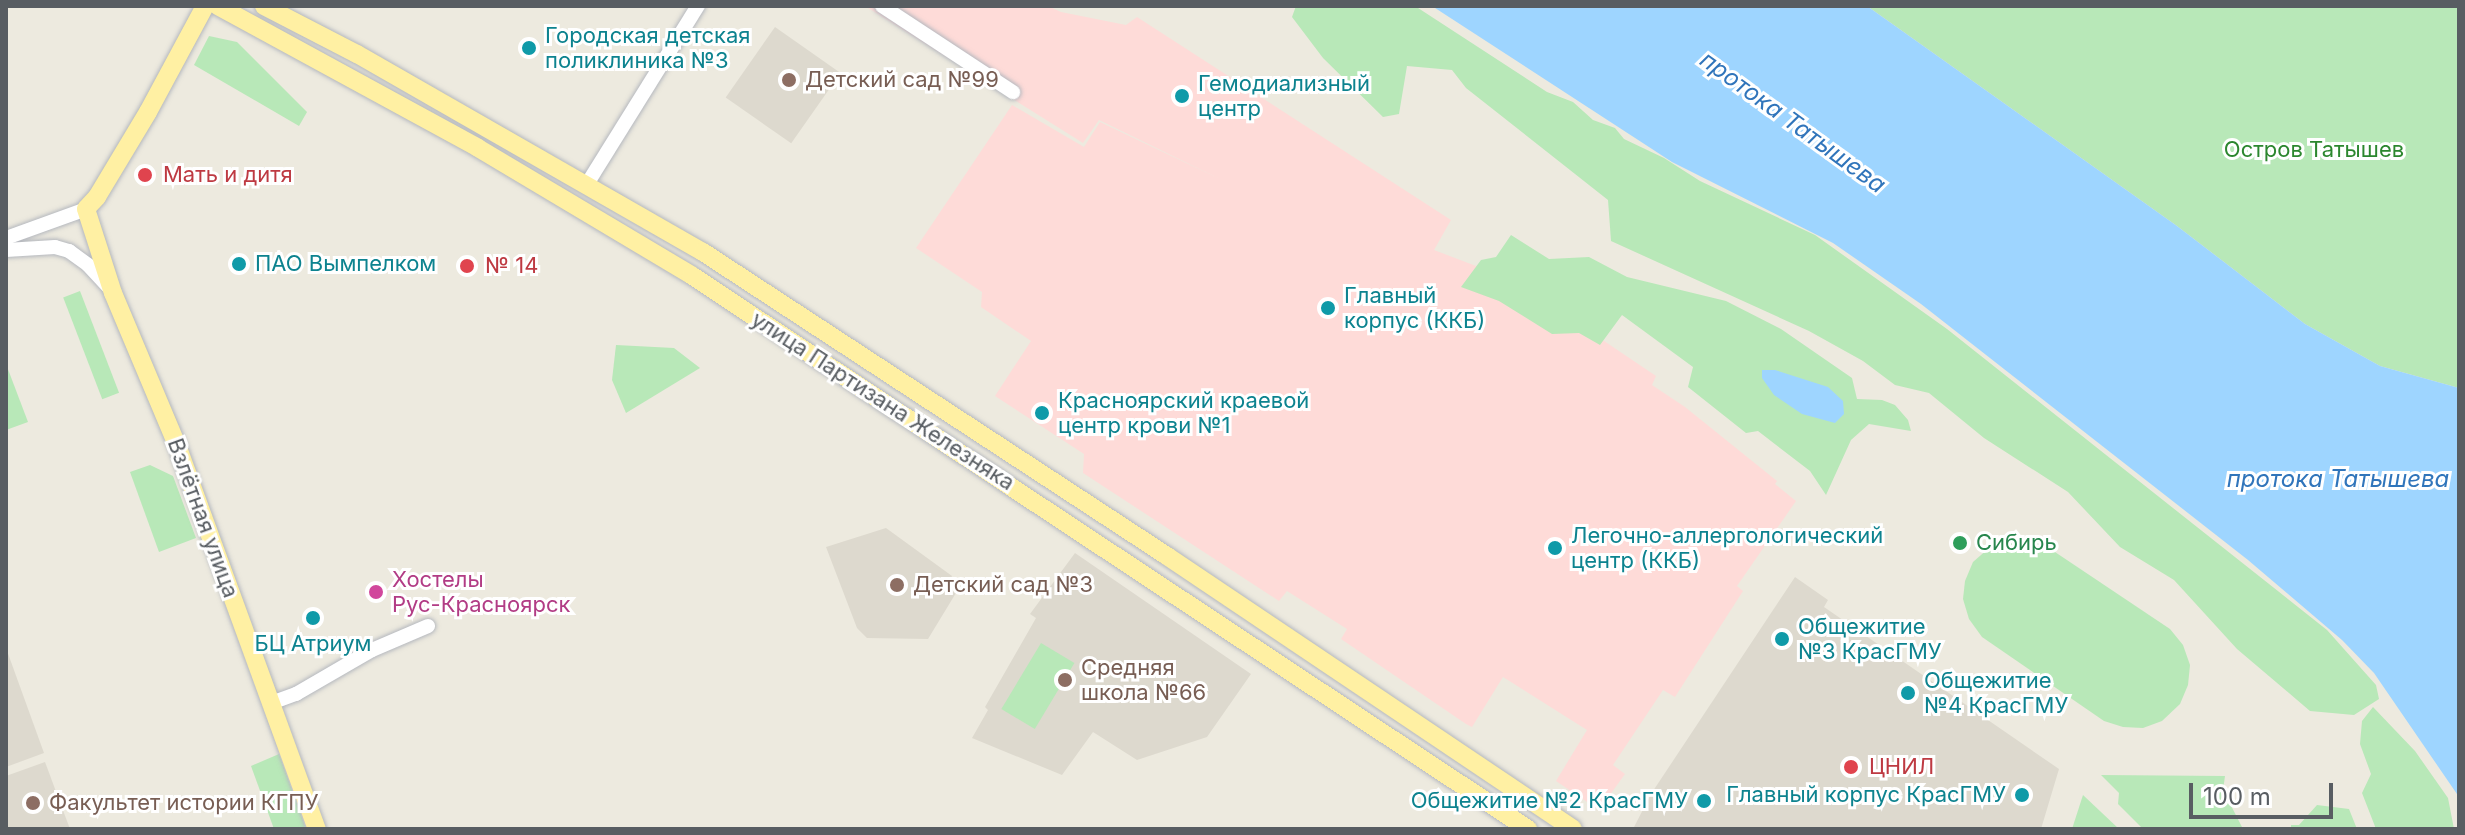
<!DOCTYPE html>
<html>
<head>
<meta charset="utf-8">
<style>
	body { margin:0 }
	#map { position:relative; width:2465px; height:835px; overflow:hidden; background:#edeadf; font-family:Inter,sans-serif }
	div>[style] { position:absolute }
	.education>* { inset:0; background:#ddd9ce; transform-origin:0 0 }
	.medical>* { inset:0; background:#fedbd8 }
	.green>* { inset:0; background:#b8e8b8; transform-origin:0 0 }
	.water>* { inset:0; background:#9ed5ff }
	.roads { filter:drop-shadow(0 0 2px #b5b8be) drop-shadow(0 0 2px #b5b8be) }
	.minor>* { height:14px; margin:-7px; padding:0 7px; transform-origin:7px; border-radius:7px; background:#fff }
	.major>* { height:18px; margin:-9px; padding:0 9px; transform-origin:9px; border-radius:9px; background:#fff0a3 }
	.dots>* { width:22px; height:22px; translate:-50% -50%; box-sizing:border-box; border:4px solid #fff; border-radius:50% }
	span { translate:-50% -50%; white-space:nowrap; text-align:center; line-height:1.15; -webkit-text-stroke:6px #fff; paint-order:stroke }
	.culture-label { font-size:22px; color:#0d838f }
	.left { translate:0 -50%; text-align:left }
	.right { translate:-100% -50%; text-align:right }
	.education-label { font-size:22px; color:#785e54 }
	.park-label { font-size:22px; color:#2c872f }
	.health-label { font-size:22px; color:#be3a42 }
	.street-label { font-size:22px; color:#585d62 }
	.leisure-label { font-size:22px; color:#27864d }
	.hotel-label { font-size:22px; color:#b23c85 }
	.water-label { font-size:24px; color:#3075bb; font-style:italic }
	.frame { position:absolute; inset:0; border:8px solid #585d62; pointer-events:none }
	.scale { position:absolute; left:2189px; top:783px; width:144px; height:36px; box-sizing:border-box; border:4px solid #585d62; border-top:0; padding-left:10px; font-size:24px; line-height:28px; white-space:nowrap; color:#585d62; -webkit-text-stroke:6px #fff; paint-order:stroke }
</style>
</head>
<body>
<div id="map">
	<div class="education">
		<div style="left:775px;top:27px;width:80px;height:86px;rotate:35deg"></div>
		<div style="clip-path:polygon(886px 528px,952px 576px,949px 582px,959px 588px,928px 639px,867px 638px,857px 628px,826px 547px)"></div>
		<div style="clip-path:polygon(1075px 553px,1251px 674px,1207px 737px,1137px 760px,1093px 732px,1062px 775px,972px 738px,988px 710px,985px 707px,1036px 618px,1030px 614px)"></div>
		<div style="clip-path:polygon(1795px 577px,1828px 600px,1824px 607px,2059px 769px,2041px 829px,1633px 829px,1651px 794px)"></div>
		<div style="clip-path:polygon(6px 648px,44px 753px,6px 767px)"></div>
		<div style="clip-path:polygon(45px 762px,70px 829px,6px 829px,6px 776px)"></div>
	</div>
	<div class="medical">
		<div style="clip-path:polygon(865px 6px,1048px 6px,1061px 12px,1126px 25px,1137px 17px,1451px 220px,1434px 250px,1476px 266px,1493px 266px,1656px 376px,1652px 385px,1685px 407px,1777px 481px,1775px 484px,1796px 501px,1737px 586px,1743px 591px,1675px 697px,1663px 690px,1613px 765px,1625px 774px,1599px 810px,1556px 781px,1587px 730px,1503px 677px,1472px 727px,1466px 724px,1341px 639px,1347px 629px,1287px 591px,1279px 601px,1083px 473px,1084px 454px,995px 396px,1031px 341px,981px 307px,982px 292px,916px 248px,1012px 105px,1084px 147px,1100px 122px,1222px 180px,1099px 120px,1083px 143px)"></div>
	</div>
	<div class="green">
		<div style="clip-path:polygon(1296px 6px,1415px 6px,1547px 92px,1573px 102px,1593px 120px,1615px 128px,1624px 139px,1664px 158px,1700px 181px,1815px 235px,1947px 329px,2327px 630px,2376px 685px,2379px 699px,2354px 715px,2310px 711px,2237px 649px,2174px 580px,2120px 547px,2068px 492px,1984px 438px,1929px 393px,1895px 385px,1863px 361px,1809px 331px,1611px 241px,1608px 200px,1466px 88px,1452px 70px,1407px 66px,1399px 114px,1383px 117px,1323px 58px,1292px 17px)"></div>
		<div style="clip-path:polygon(1867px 6px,2459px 6px,2459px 388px,2380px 366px,2305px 324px,2177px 226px)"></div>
		<div style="clip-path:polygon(209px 36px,237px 42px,307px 112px,299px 126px,194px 65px)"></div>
		<div style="clip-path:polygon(1511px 235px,1549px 259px,1589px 257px,1627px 277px,1726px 301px,1781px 329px,1852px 378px,1857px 399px,1882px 400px,1895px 405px,1908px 420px,1911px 431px,1869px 424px,1851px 440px,1826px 495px,1810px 471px,1758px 431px,1746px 433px,1688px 387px,1693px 367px,1622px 315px,1600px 345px,1579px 333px,1552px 334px,1499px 301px,1461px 287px,1481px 260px,1496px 257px)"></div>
		<div style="left:80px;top:291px;width:109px;height:18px;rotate:69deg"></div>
		<div style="clip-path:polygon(616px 345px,674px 348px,700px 368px,626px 413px,612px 380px)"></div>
		<div style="clip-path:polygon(6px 364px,28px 422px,6px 430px)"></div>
		<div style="clip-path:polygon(150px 465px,173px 476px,196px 538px,159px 552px,130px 472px)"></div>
		<div style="clip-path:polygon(2007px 540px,2028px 540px,2046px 546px,2170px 629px,2183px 645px,2190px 665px,2188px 685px,2180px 704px,2162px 721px,2143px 728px,2123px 727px,2104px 721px,1982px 637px,1969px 619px,1963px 599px,1965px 581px,1973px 562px,1989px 548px)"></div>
		<div style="left:1041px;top:643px;width:39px;height:77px;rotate:31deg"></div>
		<div style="clip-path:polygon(2373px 707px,2415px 751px,2448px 798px,2454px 829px,2376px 829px,2362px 793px,2371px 774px,2360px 744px,2362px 721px)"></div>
		<div style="clip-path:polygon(279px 754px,305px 826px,303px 829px,274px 829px,251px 766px)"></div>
		<div style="clip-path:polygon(2101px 775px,2225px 776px,2223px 790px,2242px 827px,2143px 829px,2118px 804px,2119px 793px)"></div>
		<div style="clip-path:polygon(2083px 795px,2119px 829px,2072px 829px)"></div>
		<div style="clip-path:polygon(2317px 805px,2349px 809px,2357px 829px,2291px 829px,2291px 825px,2299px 825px)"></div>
	</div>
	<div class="water">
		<div style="clip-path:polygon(1432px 6px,1867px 6px,2177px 226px,2305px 324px,2380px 366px,2459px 388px,2459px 797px,2374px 673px,2342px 640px,2248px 560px,1921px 304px,1833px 243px,1672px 162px)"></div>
		<div style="clip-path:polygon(1762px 370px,1775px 370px,1828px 387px,1843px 401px,1844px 414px,1835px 423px,1802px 414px,1774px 395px,1762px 378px)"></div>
	</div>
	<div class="roads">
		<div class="minor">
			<div style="left:882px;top:6px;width:157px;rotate:33.3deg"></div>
			<div style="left:587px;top:184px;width:210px;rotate:-58.1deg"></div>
			<div style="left:6px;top:238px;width:85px;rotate:-19.9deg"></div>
			<div style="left:6px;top:250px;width:49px;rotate:-3.5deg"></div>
			<div style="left:55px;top:247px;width:15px;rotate:16deg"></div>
			<div style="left:69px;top:251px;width:24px;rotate:36deg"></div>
			<div style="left:88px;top:265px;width:33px;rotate:47deg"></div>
			<div style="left:271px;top:703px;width:27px;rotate:-20deg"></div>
			<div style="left:296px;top:694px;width:88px;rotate:-30.1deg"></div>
			<div style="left:372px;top:650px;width:61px;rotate:-23.2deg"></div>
		</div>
		<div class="major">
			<div style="left:205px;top:6px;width:120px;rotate:118.3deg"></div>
			<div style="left:148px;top:112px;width:99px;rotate:121deg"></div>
			<div style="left:97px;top:197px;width:16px;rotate:133deg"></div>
			<div style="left:86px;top:209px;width:88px;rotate:72.2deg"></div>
			<div style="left:113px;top:293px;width:165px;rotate:67.2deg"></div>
			<div style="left:177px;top:445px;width:409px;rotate:70deg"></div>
			<div style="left:218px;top:6px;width:296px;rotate:28.6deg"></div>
			<div style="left:478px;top:148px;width:248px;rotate:30.8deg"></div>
			<div style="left:691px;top:275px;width:1004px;rotate:33.5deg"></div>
			<div style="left:264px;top:6px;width:105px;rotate:27.3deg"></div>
			<div style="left:357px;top:54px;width:399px;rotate:29.8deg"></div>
			<div style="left:703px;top:252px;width:555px;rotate:33.23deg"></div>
			<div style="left:1167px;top:556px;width:489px;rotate:33.9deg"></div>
		</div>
	</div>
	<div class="dots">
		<div style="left:529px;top:48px;background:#0f9aa8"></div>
		<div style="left:789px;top:80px;background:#8d6e63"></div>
		<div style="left:1182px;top:96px;background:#0f9aa8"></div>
		<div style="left:145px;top:175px;background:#e0444e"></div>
		<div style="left:239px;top:264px;background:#0f9aa8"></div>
		<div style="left:467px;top:266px;background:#e0444e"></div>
		<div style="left:1328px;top:308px;background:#0f9aa8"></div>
		<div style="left:1042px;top:413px;background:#0f9aa8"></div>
		<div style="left:1960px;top:543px;background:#2e9e5b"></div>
		<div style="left:1555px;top:548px;background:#0f9aa8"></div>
		<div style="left:897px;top:585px;background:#8d6e63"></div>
		<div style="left:376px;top:592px;background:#d1479c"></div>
		<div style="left:313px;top:618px;background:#0f9aa8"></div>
		<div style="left:1782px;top:639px;background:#0f9aa8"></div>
		<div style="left:1065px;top:680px;background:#8d6e63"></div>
		<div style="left:1908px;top:693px;background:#0f9aa8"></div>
		<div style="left:1851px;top:767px;background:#e0444e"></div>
		<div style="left:2022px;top:795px;background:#0f9aa8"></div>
		<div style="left:1704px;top:801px;background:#0f9aa8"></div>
		<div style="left:33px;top:803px;background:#8d6e63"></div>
	</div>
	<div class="culture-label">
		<span class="left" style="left:545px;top:48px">Городская детская<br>поликлиника №3</span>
		<span class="left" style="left:1198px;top:96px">Гемодиализный<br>центр</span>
		<span class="left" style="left:255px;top:264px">ПАО Вымпелком</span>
		<span class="left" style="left:1344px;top:308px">Главный<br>корпус (ККБ)</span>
		<span class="left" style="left:1058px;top:413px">Красноярский краевой<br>центр крови №1</span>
		<span class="left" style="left:1571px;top:548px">Легочно-аллергологический<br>центр (ККБ)</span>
		<span class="left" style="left:1798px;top:639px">Общежитие<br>№3 КрасГМУ</span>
		<span style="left:313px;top:644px">БЦ Атриум</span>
		<span class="left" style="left:1924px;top:693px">Общежитие<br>№4 КрасГМУ</span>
		<span class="right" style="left:2006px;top:795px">Главный корпус КрасГМУ</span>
		<span class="right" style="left:1688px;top:801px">Общежитие №2 КрасГМУ</span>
	</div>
	<div class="education-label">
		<span class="left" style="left:805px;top:80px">Детский сад №99</span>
		<span class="left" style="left:913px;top:585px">Детский сад №3</span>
		<span class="left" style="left:1081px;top:680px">Средняя<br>школа №66</span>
		<span class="left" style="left:49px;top:803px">Факультет истории КГПУ</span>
	</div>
	<div class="park-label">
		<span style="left:2314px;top:150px">Остров Татышев</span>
	</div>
	<div class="health-label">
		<span class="left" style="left:163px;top:175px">Мать и дитя</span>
		<span class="left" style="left:485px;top:266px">№ 14</span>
		<span class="left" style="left:1869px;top:767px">ЦНИЛ</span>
	</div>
	<div class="street-label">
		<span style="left:883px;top:401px;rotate:33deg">улица Партизана Железняка</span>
		<span style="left:203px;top:518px;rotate:70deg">Взлётная улица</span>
	</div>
	<div class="leisure-label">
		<span class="left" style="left:1976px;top:543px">Сибирь</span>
	</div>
	<div class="hotel-label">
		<span class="left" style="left:392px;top:592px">Хостелы<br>Рус-Красноярск</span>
	</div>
	<div class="water-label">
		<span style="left:1793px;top:122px;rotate:36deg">протока Татышева</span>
		<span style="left:2338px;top:479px">протока Татышева</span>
	</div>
	<div class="frame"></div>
	<div class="scale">100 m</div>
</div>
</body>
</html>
